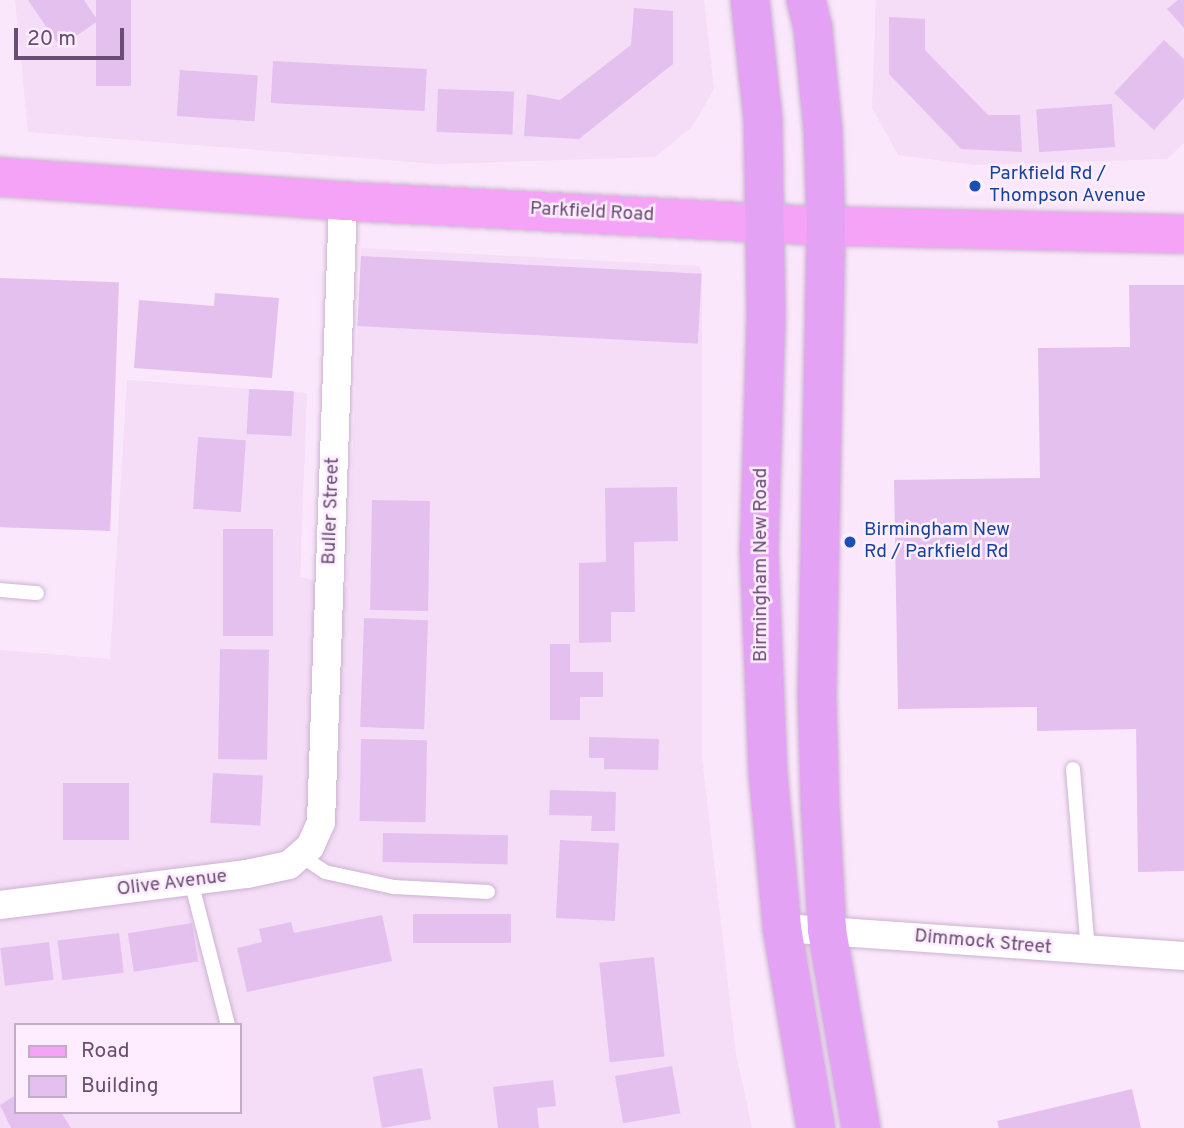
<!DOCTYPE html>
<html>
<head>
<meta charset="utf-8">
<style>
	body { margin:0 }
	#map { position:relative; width:1184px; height:1128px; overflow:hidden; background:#fbe7fb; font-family:Overpass,sans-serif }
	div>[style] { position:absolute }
	.residential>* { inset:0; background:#f5dcf7 }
	.building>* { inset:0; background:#e4c0ef; transform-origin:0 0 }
	.roads { filter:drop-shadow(0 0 2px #cbb3d1) drop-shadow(0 0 2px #cbb3d1) }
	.service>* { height:14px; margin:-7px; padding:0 7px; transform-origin:7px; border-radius:7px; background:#fff }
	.minor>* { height:28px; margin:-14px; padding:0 14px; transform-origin:14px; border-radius:14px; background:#fff }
	.primary>* { height:38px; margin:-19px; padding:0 19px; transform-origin:19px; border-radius:19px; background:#f5a3f6 }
	.trunk>* { height:38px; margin:-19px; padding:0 19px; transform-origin:19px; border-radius:19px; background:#e4a2f4 }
	.dots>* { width:19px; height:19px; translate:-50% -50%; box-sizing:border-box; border:4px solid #fdedfe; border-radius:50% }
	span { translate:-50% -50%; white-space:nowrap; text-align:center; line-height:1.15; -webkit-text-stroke:5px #fdedfe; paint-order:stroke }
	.transit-label { font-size:19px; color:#164399 }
	.left { translate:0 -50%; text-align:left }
	.street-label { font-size:19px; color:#694d73 }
	.legend { position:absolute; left:14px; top:1023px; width:228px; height:91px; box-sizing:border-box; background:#fdedfe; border:2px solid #c2adc6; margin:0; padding:9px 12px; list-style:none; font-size:21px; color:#694d73 }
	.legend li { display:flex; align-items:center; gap:14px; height:35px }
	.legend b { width:35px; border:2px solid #c2adc6 }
	.scale { position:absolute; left:14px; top:28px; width:110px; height:32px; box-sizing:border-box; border:4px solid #694d73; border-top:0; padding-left:9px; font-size:21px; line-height:24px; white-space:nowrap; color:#694d73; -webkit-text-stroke:5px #fdedfe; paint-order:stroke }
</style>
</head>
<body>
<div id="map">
	<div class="residential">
		<div style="clip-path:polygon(15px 0,704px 0,714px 89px,692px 127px,655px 157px,438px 164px,28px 132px)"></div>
		<div style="clip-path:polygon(876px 0,1184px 0,1184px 143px,1167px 159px,975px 165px,898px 155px,872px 108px)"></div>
		<div style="clip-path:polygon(evenodd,361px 248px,699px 266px,702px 272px,702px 757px,736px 1054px,752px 1128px,0 1128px,0 650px,110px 659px,127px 380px,307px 393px,300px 577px,347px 587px,361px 248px,16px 1025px,240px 1025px,240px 1112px,16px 1112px,16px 1025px)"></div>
	</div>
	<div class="building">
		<div style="clip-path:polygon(28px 0,84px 0,98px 21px,60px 47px)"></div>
		<div style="left:96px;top:0;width:35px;height:86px"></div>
		<div style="clip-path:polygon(1178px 0,1184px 0,1184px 28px,1167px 9px)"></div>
		<div style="clip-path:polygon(634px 8px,673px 11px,673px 64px,579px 139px,524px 136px,527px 94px,560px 100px,631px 45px)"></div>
		<div style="clip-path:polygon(889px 17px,925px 19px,925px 50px,988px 115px,1020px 115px,1022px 152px,961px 149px,889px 74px)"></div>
		<div style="clip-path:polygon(1164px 40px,1184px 59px,1184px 98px,1154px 130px,1114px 93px)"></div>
		<div style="left:273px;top:61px;width:154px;height:42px;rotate:3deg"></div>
		<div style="left:180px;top:70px;width:78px;height:46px;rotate:4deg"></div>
		<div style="left:438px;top:89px;width:76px;height:43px;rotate:2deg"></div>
		<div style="left:1112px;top:104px;width:43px;height:76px;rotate:86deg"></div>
		<div style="left:361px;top:256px;width:341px;height:70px;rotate:3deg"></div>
		<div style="left:0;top:278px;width:119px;height:249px;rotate:2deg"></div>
		<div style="clip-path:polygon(1129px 285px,1184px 285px,1184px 871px,1138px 872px,1136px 729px,1037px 731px,1037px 707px,898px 709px,894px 480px,1040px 478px,1038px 348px,1130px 347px)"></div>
		<div style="clip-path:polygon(215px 293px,279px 298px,272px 378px,134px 368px,139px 300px,214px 306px)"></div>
		<div style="left:249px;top:389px;width:45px;height:45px;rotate:3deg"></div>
		<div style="left:198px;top:437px;width:48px;height:72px;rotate:4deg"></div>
		<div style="clip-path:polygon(677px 487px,678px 541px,634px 542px,635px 612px,611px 612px,611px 642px,579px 643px,579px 563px,606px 562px,605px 488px)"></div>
		<div style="left:372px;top:500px;width:58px;height:110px;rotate:1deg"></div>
		<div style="left:223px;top:529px;width:50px;height:107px"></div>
		<div style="left:364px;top:618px;width:64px;height:109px;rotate:2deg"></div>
		<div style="clip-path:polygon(550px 644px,570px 644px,570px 672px,603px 672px,603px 697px,580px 697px,580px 720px,550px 720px)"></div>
		<div style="left:220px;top:649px;width:49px;height:110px;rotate:1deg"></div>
		<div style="clip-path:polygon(589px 737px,659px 739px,658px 770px,604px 769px,604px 758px,589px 758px)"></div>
		<div style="left:361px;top:739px;width:66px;height:82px;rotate:1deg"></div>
		<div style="left:213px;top:773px;width:50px;height:50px;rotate:3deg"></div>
		<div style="left:63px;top:783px;width:66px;height:57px"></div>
		<div style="clip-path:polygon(550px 790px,616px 792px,615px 831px,591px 831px,592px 816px,549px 815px)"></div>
		<div style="left:383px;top:833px;width:125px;height:29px;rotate:1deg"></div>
		<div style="left:560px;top:840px;width:59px;height:78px;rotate:3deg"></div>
		<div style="left:413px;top:914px;width:98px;height:29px"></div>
		<div style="clip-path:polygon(382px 915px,392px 961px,247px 992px,237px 948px,262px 942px,259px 929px,291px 922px,294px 933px)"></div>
		<div style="left:192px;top:923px;width:39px;height:65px;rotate:81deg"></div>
		<div style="left:119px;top:933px;width:40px;height:62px;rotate:83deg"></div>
		<div style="left:49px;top:942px;width:38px;height:49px;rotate:83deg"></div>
		<div style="left:654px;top:957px;width:100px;height:55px;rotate:84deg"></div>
		<div style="left:672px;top:1066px;width:48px;height:58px;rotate:80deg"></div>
		<div style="left:422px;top:1068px;width:52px;height:50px;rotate:80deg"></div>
		<div style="clip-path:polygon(553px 1080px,556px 1106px,537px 1108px,539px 1128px,498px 1128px,493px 1087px)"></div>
		<div style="clip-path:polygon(1132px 1089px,1141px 1128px,999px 1128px,997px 1121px)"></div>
		<div style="clip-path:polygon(16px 1095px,16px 1112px,61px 1112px,71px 1128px,11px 1128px,0 1105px)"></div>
	</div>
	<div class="roads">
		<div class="service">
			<div style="left:0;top:590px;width:37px;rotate:5deg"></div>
			<div style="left:1073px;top:769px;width:184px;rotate:85.3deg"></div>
			<div style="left:300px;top:855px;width:30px;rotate:34deg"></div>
			<div style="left:325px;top:872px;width:71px;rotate:12.3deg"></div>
			<div style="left:394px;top:887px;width:94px;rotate:3deg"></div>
			<div style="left:191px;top:881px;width:149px;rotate:75.6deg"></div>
		</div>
		<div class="minor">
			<div style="left:0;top:905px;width:249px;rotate:-7.2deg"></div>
			<div style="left:247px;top:874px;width:43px;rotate:-12.1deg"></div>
			<div style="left:289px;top:865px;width:28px;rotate:-41deg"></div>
			<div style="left:310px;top:847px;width:27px;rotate:-66deg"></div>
			<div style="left:321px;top:822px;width:621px;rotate:-87.97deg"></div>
			<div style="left:782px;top:928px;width:403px;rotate:4deg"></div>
		</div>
		<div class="primary">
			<div style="left:0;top:177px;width:344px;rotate:4deg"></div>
			<div style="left:343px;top:201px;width:484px;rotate:3deg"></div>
			<div style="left:826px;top:226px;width:358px;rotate:1.3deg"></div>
		</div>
		<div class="trunk">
			<div style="left:750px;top:0;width:121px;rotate:83.8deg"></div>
			<div style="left:763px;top:120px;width:198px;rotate:89.1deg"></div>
			<div style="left:766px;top:318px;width:231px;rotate:91.7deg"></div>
			<div style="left:759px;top:549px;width:224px;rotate:87.7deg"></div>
			<div style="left:768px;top:773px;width:156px;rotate:84.8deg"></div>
			<div style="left:782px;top:928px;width:203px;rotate:80.4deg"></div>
			<div style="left:806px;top:0;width:30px;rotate:76deg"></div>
			<div style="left:813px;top:29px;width:102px;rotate:84.4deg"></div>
			<div style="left:823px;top:131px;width:95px;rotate:88.2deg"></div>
			<div style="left:826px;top:226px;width:470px;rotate:91.1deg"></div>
			<div style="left:817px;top:696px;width:108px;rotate:88.4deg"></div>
			<div style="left:820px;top:804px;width:126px;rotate:86.8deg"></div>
			<div style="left:827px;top:930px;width:201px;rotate:80.3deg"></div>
		</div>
	</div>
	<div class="dots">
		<div style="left:975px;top:186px;background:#1a4fb4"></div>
		<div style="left:850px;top:542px;background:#1a4fb4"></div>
	</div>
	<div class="transit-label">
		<span class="left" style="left:989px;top:186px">Parkfield Rd /<br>Thompson Avenue</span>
		<span class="left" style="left:864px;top:542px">Birmingham New<br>Rd / Parkfield Rd</span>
	</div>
	<div class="street-label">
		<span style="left:592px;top:213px;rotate:3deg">Parkfield Road</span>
		<span style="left:332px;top:511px;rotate:-88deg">Buller Street</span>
		<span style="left:762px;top:565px;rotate:-90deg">Birmingham New Road</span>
		<span style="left:172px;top:884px;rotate:-7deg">Olive Avenue</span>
		<span style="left:983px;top:943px;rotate:5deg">Dimmock Street</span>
	</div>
	<ul class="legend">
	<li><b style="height:9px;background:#f5a3f6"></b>Road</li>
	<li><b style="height:19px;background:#e4c0ef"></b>Building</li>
	</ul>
	<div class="scale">20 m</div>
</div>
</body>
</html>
